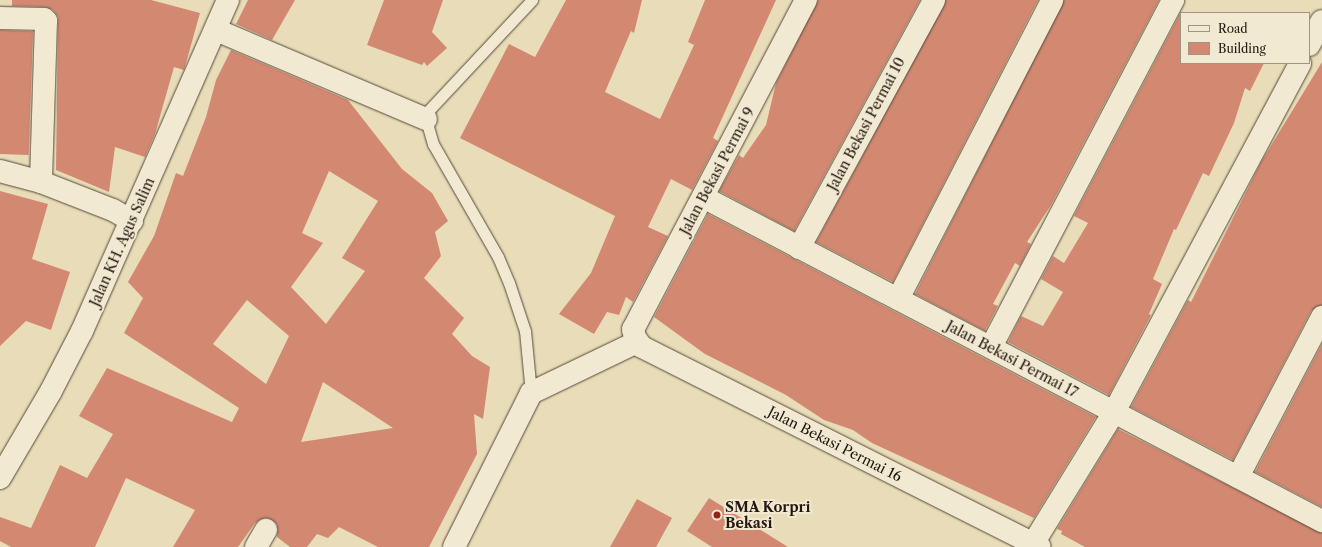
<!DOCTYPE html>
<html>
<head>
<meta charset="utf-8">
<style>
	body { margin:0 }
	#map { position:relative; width:1322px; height:547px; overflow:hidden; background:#e9ddb9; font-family:"Libre Caslon Text",serif }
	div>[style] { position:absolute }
	.building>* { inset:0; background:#d28871; transform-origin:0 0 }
	.roads { filter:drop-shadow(0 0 1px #554839) drop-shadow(0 0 1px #554839) }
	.service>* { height:11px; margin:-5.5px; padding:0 5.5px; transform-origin:5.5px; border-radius:5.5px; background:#f1e9d2 }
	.minor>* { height:22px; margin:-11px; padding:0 11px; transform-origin:11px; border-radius:11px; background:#f1e9d2 }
	.tertiary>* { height:22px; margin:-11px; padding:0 11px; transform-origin:11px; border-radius:11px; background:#f1e9d2 }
	.dots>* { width:11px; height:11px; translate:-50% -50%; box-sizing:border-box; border:2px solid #f1e9d2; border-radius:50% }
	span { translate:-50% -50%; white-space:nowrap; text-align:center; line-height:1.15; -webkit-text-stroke:4px #f1e9d2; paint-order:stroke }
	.street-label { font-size:14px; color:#24160e }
	.poi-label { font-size:14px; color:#24160e; font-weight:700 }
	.left { translate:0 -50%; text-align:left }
	.legend { position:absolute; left:1180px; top:12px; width:130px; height:52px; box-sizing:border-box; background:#f1e9d2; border:1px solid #9f9584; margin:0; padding:5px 7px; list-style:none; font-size:12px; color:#24160e }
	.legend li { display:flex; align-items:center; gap:8px; height:20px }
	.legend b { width:20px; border:1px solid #9f9584 }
</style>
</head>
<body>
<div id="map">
	<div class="building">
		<div style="clip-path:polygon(12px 0,151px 0,200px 13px,186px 63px,184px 70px,174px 67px,155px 134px,145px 157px,115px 147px,109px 192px,56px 170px,58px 17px,53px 10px,45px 7px,12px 6px)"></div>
		<div style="clip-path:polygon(248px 0,295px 0,272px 40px,236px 24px)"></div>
		<div style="clip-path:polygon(384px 0,443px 0,432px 32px,447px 48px,427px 66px,424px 62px,422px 65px,367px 45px)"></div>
		<div style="clip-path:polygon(566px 0,642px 0,634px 33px,631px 31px,605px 92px,660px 119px,694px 45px,688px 42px,705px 0,776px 0,713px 138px,718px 141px,692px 190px,671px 179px,648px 227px,668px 236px,633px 302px,626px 297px,619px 315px,607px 312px,594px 334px,559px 314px,591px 273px,615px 216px,460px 138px,509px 44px,535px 57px)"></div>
		<div style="clip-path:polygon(818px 0,920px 0,794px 231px,719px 191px,739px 155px,743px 158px,766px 125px,776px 83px)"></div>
		<div style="clip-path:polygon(946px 0,1038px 0,893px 282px,816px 242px)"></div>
		<div style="clip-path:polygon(1064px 0,1159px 0,1051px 205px,1027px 242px,1031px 244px,1020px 266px,1015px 263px,993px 304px,998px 306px,985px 331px,915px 294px)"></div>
		<div style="clip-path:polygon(1181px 12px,1181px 63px,1264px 63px,1250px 91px,1245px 88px,1234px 123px,1209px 176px,1203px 173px,1176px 230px,1174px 229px,1153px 279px,1162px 284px,1149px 314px,1151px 315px,1109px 395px,1008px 342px,1021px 316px,1043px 326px,1063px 292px,1041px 279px,1053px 256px,1064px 263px,1088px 223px,1074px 216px)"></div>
		<div style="left:0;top:30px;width:33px;height:124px;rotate:2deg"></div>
		<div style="clip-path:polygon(evenodd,231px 50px,348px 100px,402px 169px,432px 193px,448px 221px,435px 232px,441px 256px,424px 278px,464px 318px,452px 334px,472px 356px,490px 367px,483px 419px,474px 414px,477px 454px,429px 547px,378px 547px,339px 527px,328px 538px,317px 534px,307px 547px,290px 547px,277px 537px,277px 524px,266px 518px,255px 523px,238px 547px,173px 547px,195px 510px,126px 478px,95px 547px,11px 547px,0 541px,0 517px,31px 528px,60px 465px,87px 478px,113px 434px,79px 416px,107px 368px,232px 422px,239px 408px,124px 333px,143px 298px,128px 282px,154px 236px,176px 173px,183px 176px,206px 117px,216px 80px,231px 50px,329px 171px,378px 201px,342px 258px,365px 271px,326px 324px,291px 287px,323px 243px,302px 233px,329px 171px,231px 50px,247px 300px,289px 336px,266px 384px,213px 344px,247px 300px,231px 50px,323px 382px,393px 428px,301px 442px,323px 382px)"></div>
		<div style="clip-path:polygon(1322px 62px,1322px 305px,1311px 311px,1233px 460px,1131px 407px,1188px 300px,1191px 302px,1261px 162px)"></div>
		<div style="clip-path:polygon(0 191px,48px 204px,32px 259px,70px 272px,51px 330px,26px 321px,0 346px)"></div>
		<div style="clip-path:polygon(708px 214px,1096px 417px,1034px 518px,872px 443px,853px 430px,824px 420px,786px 395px,705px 354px,654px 317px)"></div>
		<div style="clip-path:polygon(1322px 344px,1322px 507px,1255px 472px)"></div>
		<div style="clip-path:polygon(1118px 429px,1322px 533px,1322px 547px,1085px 547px,1061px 534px,1062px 531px,1057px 529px)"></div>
		<div style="clip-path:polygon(709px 498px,788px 547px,712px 547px,687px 531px)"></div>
		<div style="clip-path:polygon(637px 499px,672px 518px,656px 547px,610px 547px)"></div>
	</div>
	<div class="roads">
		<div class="service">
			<div style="left:531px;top:393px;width:62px;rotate:-95.5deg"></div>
			<div style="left:525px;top:331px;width:51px;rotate:-108.4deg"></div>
			<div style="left:509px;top:283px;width:28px;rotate:-113deg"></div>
			<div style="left:498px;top:257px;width:130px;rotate:-119.9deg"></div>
			<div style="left:433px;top:144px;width:26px;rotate:-106deg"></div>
			<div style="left:426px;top:119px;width:9px;rotate:-72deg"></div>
			<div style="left:429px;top:110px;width:151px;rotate:-46.9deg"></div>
		</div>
		<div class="minor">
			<div style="left:806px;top:0;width:372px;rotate:117.7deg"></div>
			<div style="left:633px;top:329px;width:9px;rotate:77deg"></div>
			<div style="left:635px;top:338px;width:11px;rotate:52deg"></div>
			<div style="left:642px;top:347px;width:445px;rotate:26.7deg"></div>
			<div style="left:0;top:18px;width:44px;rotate:1.3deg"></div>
			<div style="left:44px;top:19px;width:3px;rotate:45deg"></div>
			<div style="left:46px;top:21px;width:161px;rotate:91.8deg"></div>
			<div style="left:216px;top:30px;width:228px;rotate:23deg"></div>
			<div style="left:1309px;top:45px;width:27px;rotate:-62deg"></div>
			<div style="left:0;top:171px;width:42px;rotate:15deg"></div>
			<div style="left:41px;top:182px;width:77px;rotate:21.3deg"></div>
			<div style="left:113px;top:210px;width:22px;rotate:30deg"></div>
			<div style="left:703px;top:197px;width:699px;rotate:27.63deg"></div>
			<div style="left:799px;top:248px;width:282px;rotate:-61.4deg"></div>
			<div style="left:898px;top:299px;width:336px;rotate:-62.7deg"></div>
			<div style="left:991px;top:347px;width:392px;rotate:-62.3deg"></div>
			<div style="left:1238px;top:477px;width:181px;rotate:-62.3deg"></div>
			<div style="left:256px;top:547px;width:20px;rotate:-60deg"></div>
			<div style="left:454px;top:547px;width:172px;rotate:-63.4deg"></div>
			<div style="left:531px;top:393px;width:118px;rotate:-25.7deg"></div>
			<div style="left:1031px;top:547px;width:158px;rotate:-58.4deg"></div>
			<div style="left:1114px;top:412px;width:395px;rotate:-61.9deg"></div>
		</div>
		<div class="tertiary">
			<div style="left:0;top:478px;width:101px;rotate:-59.6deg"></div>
			<div style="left:51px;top:391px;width:68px;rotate:-62.7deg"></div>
			<div style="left:82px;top:331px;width:362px;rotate:-66.2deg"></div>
		</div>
	</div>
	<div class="dots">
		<div style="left:717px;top:515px;background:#8f2418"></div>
	</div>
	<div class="street-label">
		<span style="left:866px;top:124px;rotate:-62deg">Jalan Bekasi Permai 10</span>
		<span style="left:717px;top:171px;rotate:-62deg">Jalan Bekasi Permai 9</span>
		<span style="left:122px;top:242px;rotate:-66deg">Jalan KH. Agus Salim</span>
		<span style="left:1012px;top:359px;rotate:28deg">Jalan Bekasi Permai 17</span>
		<span style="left:835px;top:444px;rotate:27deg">Jalan Bekasi Permai 16</span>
	</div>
	<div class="poi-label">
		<span class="left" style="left:725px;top:515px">SMA Korpri<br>Bekasi</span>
	</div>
	<ul class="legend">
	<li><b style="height:5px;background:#f1e9d2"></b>Road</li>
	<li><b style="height:11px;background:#d28871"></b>Building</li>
	</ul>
</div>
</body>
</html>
